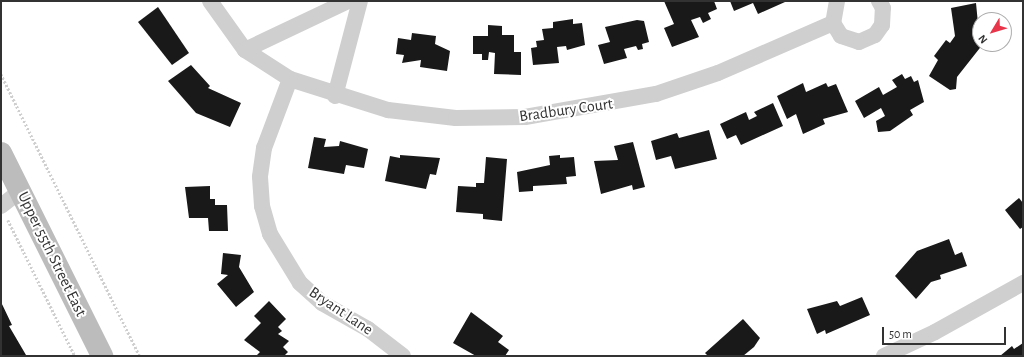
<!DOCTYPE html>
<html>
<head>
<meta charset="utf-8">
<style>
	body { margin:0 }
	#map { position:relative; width:1024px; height:357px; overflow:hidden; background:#fff; font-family:"Alegreya Sans",sans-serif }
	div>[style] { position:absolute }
	.building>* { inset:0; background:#191919 }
	.path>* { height:2.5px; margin-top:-1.25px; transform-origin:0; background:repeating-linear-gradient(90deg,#cfcfcf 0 2px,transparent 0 4px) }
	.street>* { height:16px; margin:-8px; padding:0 8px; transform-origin:8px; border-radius:8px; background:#cfcfcf }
	.secondary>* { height:22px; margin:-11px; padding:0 11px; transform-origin:11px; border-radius:11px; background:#bcbcbc }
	span { translate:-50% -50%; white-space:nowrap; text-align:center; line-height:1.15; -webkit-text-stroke:4px #fff; paint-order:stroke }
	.street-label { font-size:16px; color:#323232 }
	.frame { position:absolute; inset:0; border:2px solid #323232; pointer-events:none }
	.north { position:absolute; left:972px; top:12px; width:40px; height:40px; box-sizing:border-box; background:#fff; border:1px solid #adadad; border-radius:50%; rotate:232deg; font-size:11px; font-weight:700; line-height:16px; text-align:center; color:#323232 }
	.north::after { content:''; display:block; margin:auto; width:14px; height:18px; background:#e83549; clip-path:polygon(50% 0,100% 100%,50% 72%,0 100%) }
	.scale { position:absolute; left:882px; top:327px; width:124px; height:18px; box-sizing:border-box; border:2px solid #323232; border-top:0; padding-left:5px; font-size:12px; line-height:14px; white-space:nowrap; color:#323232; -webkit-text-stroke:3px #fff; paint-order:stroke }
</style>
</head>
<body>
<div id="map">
	<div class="building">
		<div style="clip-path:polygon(664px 1px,714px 1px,717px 9px,708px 13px,711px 19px,703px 23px,700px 17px,691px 20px,699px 37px,672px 47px,664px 28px,674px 24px)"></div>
		<div style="clip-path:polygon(730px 1px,784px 1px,785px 2px,758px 14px,753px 3px,734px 11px)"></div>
		<div style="clip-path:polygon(976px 3px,980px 44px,983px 44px,957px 77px,956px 89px,950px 90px,929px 76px,938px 60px,934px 56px,946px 40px,950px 43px,955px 36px,951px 8px)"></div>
		<div style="clip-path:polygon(158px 7px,189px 53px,172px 65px,138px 22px)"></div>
		<div style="clip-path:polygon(573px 19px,573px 24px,582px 23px,585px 45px,567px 50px,566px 46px,557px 47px,559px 63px,533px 65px,531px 48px,537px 47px,536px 41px,544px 40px,542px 29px,553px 28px,553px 22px)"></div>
		<div style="clip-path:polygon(637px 20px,644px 21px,649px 42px,642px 44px,643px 49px,638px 50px,636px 46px,624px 49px,627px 58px,604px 64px,598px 45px,610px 42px,605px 27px)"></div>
		<div style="clip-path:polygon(488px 25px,502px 26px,502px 35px,514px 35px,514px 52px,521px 52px,521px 75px,494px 74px,495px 53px,489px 52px,488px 60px,482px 60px,482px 54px,473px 54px,473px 36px,488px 36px)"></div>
		<div style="clip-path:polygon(412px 33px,436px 36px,435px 44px,450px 51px,447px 71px,420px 67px,421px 60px,402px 63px,404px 55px,396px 54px,398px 38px,411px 40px)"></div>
		<div style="clip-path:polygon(191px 65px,210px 86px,208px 88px,241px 103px,230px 127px,196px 113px,168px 81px)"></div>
		<div style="clip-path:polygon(902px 74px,905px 79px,911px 76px,914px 82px,918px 80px,924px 102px,910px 110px,913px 115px,890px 131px,878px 132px,876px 121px,885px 116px,881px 108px,864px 118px,855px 101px,879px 87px,883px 95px,897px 87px,892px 80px)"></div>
		<div style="clip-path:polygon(803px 83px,806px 92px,826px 83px,828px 87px,836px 84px,848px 112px,823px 119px,825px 124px,803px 134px,796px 114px,787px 119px,777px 96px)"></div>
		<div style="clip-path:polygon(773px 103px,783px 126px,741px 145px,736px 135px,727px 139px,720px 124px,746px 112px,749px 120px,757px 116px,754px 112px)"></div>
		<div style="clip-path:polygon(709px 130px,717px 159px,675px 169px,671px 156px,656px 160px,651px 141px,677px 133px,679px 138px)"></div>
		<div style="clip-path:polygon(314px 137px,326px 139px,324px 147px,339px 146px,340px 141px,368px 149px,364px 168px,346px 165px,344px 174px,308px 168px)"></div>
		<div style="clip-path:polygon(633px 142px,645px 187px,633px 190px,632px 185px,601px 194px,594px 161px,618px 160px,614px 146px)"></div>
		<div style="clip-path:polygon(400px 155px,440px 158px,436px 175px,430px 174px,426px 189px,385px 181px,390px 156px,400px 158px)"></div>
		<div style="clip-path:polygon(560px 155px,560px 158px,574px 157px,576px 176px,566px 177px,567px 184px,533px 186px,533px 191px,519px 192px,517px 172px,550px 165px,549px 156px)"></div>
		<div style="clip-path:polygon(486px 157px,507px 159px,502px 221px,483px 219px,483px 214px,456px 212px,458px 186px,476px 187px,476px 183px,484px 183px)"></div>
		<div style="clip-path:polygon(210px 186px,210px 199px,215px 199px,215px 205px,227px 205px,228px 231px,209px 231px,208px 218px,189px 218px,185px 187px)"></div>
		<div style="clip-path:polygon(1019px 198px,1023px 203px,1023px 227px,1020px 229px,1005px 210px)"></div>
		<div style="clip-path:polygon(949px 239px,955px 255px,962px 252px,967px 266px,940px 275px,941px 279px,931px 282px,916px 299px,895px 276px,917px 251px)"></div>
		<div style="clip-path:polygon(223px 253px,241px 255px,239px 267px,254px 292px,236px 307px,217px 284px,228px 275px,221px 274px)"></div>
		<div style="clip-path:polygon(862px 297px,870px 315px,826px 334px,825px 330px,817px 334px,807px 309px,837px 301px,840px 306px)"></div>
		<div style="clip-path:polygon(269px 301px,286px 319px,278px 327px,282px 331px,278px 334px,289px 341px,283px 347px,288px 352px,284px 356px,256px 356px,260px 352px,244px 340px,261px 323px,254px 316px)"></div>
		<div style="clip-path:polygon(1px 302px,12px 325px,9px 326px,26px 355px,24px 356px,1px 356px)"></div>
		<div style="clip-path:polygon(471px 312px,503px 336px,498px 342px,509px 350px,505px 356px,476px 356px,453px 343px)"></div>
		<div style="clip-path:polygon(743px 319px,760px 338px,754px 347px,743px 356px,708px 356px,705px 353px)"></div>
		<div style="clip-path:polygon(1023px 343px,1023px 356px,1000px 356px,1012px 346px,1014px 349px)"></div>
	</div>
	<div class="path">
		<div style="left:1px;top:74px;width:314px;rotate:63.8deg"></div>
		<div style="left:8px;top:220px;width:152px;rotate:63.8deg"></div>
	</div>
	<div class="street">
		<div style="left:210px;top:1px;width:60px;rotate:54.5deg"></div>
		<div style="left:245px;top:50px;width:54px;rotate:32.8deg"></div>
		<div style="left:290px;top:79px;width:103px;rotate:17.6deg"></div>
		<div style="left:388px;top:110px;width:68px;rotate:6.7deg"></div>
		<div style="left:456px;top:118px;width:69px;rotate:-0.8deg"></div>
		<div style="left:525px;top:117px;width:133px;rotate:-10deg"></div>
		<div style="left:656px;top:94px;width:65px;rotate:-18.7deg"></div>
		<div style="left:718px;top:73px;width:125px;rotate:-23.5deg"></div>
		<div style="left:837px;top:1px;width:22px;rotate:100deg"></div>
		<div style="left:833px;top:23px;width:15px;rotate:58deg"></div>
		<div style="left:841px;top:36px;width:19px;rotate:18deg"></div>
		<div style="left:859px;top:42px;width:17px;rotate:-24deg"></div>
		<div style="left:875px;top:35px;width:12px;rotate:-55deg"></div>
		<div style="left:882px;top:25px;width:17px;rotate:-87deg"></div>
		<div style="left:883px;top:8px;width:8px;rotate:-120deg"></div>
		<div style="left:245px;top:50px;width:114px;rotate:-25.4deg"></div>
		<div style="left:290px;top:79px;width:74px;rotate:110.6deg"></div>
		<div style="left:264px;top:148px;width:29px;rotate:98deg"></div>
		<div style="left:260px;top:177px;width:29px;rotate:86deg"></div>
		<div style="left:262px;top:206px;width:29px;rotate:74deg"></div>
		<div style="left:270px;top:234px;width:57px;rotate:58.5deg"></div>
		<div style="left:300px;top:283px;width:30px;rotate:42deg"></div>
		<div style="left:322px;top:303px;width:53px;rotate:29.5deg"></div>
		<div style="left:368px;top:329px;width:44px;rotate:37.6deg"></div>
		<div style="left:335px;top:96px;width:98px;rotate:-75.3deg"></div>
		<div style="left:1px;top:206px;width:24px;rotate:-38deg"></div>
		<div style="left:884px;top:356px;width:56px;rotate:-25.2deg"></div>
		<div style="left:935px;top:332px;width:101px;rotate:-29.1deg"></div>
	</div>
	<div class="secondary">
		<div style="left:1px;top:153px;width:227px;rotate:63.5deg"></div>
	</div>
	<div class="street-label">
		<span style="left:566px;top:110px;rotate:-8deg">Bradbury Court</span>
		<span style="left:52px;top:254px;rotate:64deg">Upper 55th Street East</span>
		<span style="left:341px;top:311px;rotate:34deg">Bryant Lane</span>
	</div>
	<div class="frame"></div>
	<div class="north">N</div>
	<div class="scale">50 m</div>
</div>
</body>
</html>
